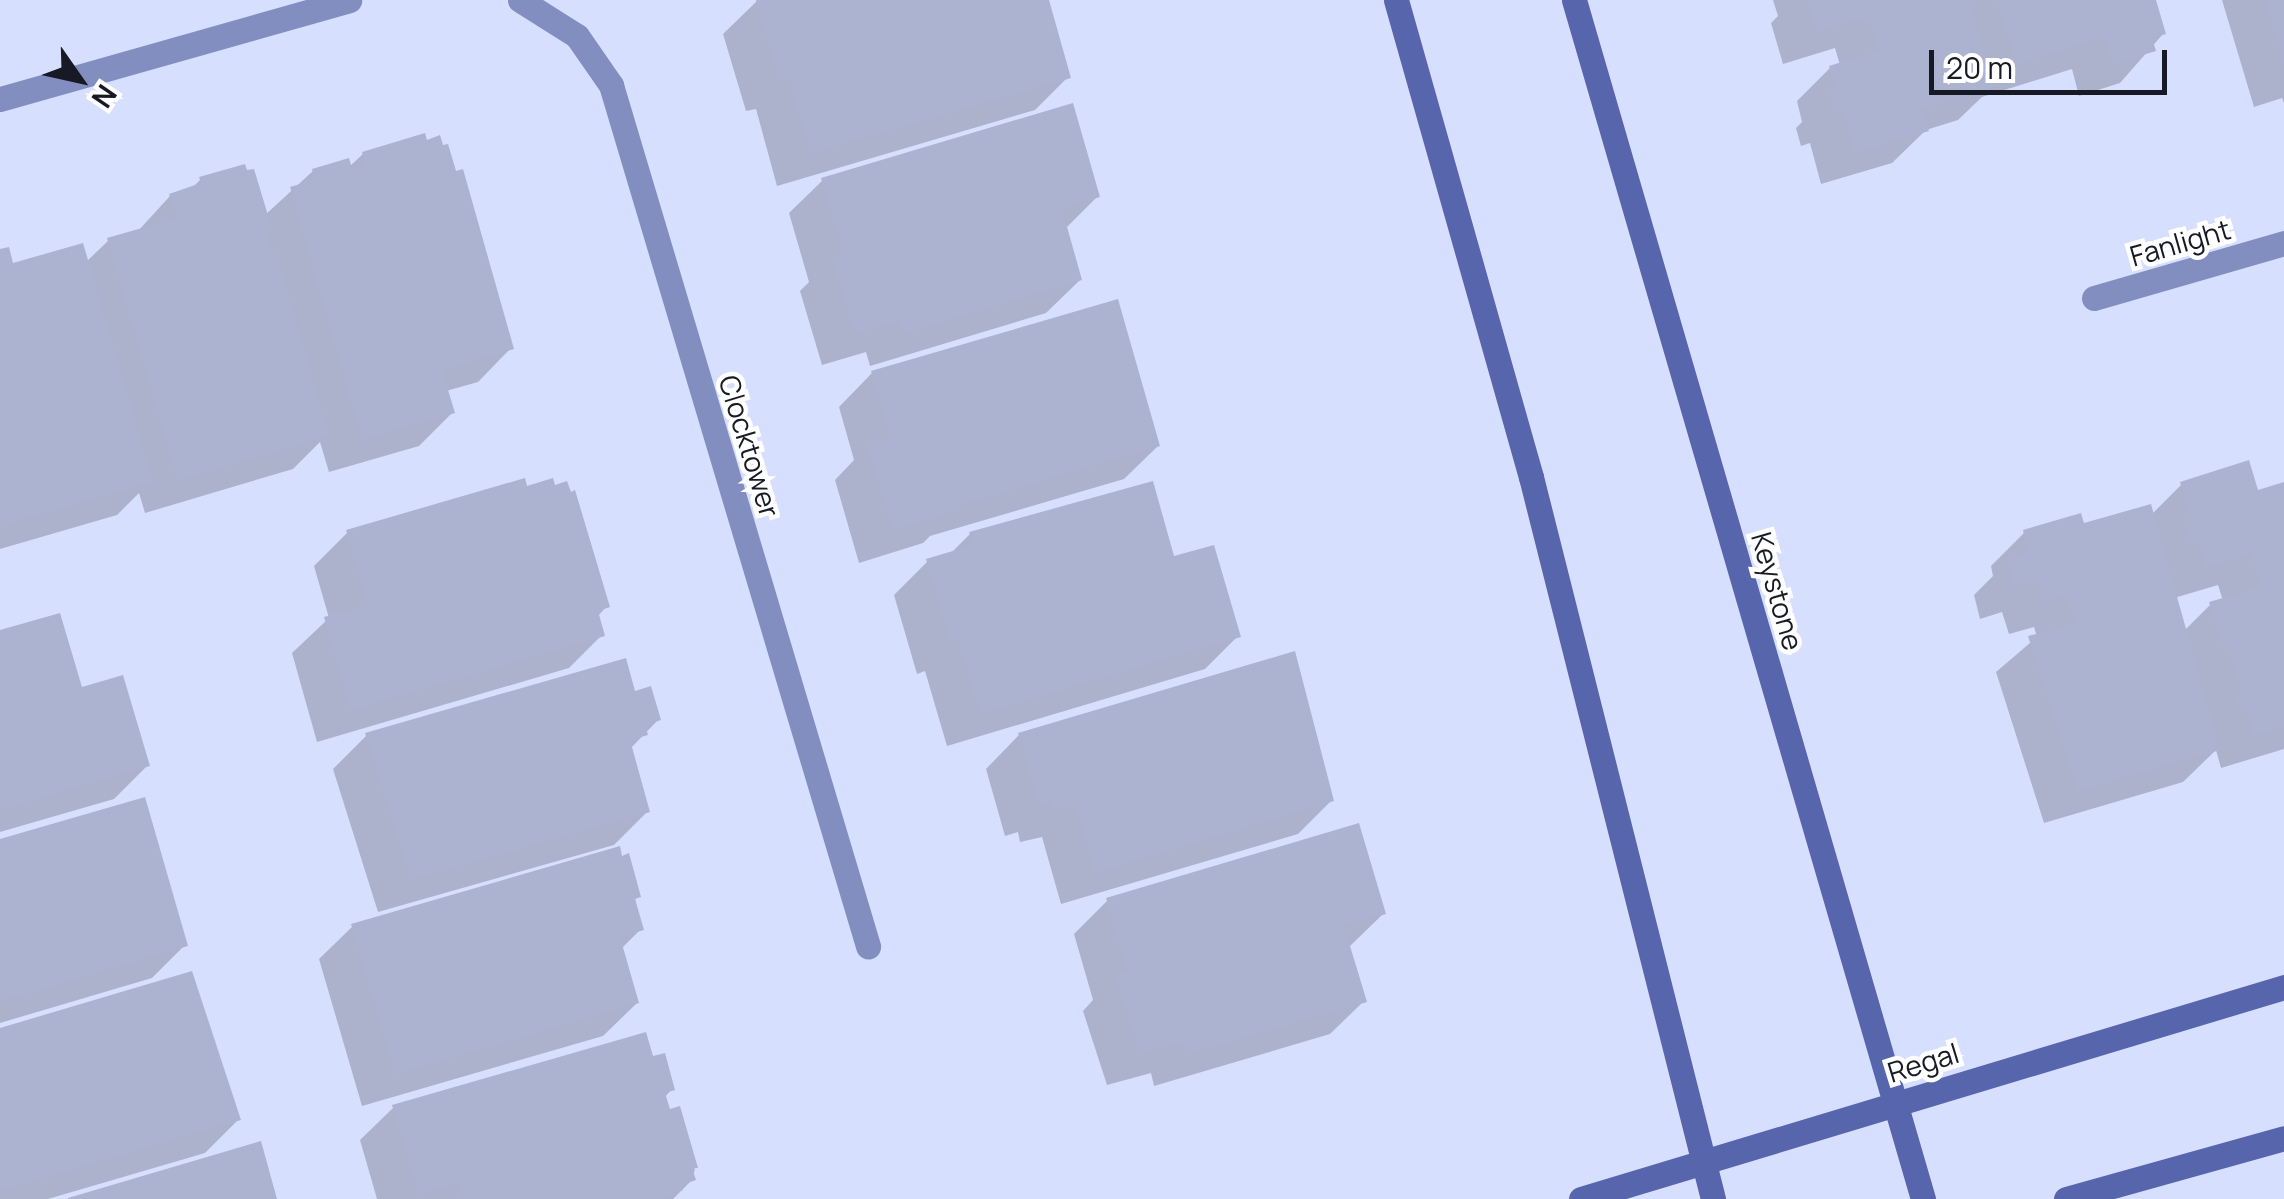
<!DOCTYPE html>
<html>
<head>
<meta charset="utf-8">
<style>
	body { margin:0 }
	#map { position:relative; width:2284px; height:1199px; overflow:hidden; background:#d7dfff; font-family:Manrope,sans-serif }
	div>[style] { position:absolute }
	.shadow>* { inset:0; background:#0003 }
	.building>* { inset:0; background:#abb3d1 }
	.street>* { height:25px; margin:-12.5px; padding:0 12.5px; transform-origin:12.5px; border-radius:12.5px; background:#838ec0 }
	.secondary>* { height:25px; margin:-12.5px; padding:0 12.5px; transform-origin:12.5px; border-radius:12.5px; background:#5765ad }
	span { translate:-50% -50%; white-space:nowrap; text-align:center; line-height:1.15; -webkit-text-stroke:9px #fff; paint-order:stroke }
	.street-label { font-size:28px; color:#171924 }
	.north { position:absolute; left:30px; top:30px; width:100px; height:100px; -webkit-text-stroke:8px #fff; paint-order:stroke; rotate:124deg; font-size:28px; font-weight:700; line-height:40px; text-align:center; color:#171924 }
	.north::after { content:''; display:block; margin:auto; width:35px; height:45px; background:#171924; clip-path:polygon(50% 0,100% 100%,50% 72%,0 100%) }
	.scale { position:absolute; left:1929px; top:50px; width:238px; height:45px; box-sizing:border-box; border:5px solid #171924; border-top:0; padding-left:12px; font-size:30px; line-height:35px; white-space:nowrap; color:#171924; -webkit-text-stroke:8px #fff; paint-order:stroke }
</style>
</head>
<body>
<div id="map">
	<div class="shadow">
		<div style="clip-path:polygon(1046px 0,1068px 77px,1035px 110px,777px 186px,756px 109px,746px 111px,723px 34px,757px 1px)"></div>
		<div style="clip-path:polygon(1773px 0,2153px 0,2163px 34px,2120px 83px,2079px 96px,2072px 69px,1982px 97px,1958px 120px,1926px 130px,1892px 163px,1821px 184px,1810px 143px,1801px 146px,1796px 128px,1802px 122px,1797px 101px,1830px 68px,1840px 65px,1835px 48px,1783px 64px,1771px 23px,1778px 16px)"></div>
		<div style="clip-path:polygon(2222px 0,2284px 0,2284px 103px,2282px 98px,2254px 107px)"></div>
		<div style="clip-path:polygon(363px 154px,511px 348px,478px 382px,446px 391px,452px 413px,419px 446px,329px 472px,320px 442px,293px 469px,145px 513px,139px 493px,117px 515px,0 549px,0 252px,12px 267px,86px 262px,109px 240px,138px 231px,170px 196px,190px 190px,201px 179px,265px 215px,313px 171px,349px 167px)"></div>
		<div style="clip-path:polygon(823px 180px,1097px 197px,1065px 229px,1080px 280px,1046px 313px,870px 366px,866px 352px,822px 365px,800px 291px,809px 282px,789px 213px)"></div>
		<div style="clip-path:polygon(872px 373px,1158px 446px,1124px 479px,930px 536px,923px 543px,859px 563px,835px 480px,854px 460px,839px 407px)"></div>
		<div style="clip-path:polygon(evenodd,2182px 484px,2256px 493px,2284px 485px,2284px 749px,2221px 768px,2216px 750px,2183px 782px,2044px 823px,1996px 672px,2037px 637px,2034px 627px,2009px 634px,2002px 612px,1980px 619px,1974px 595px,1993px 576px,1991px 566px,2024px 533px,2151px 515px,2182px 484px,2218px 585px,2223px 601px,2210px 605px,2184px 631px,2174px 598px,2218px 585px)"></div>
		<div style="clip-path:polygon(553px 488px,570px 495px,607px 606px,597px 617px,602px 635px,569px 668px,317px 742px,292px 653px,329px 618px,314px 566px,347px 533px,525px 489px)"></div>
		<div style="clip-path:polygon(970px 534px,1173px 559px,1238px 636px,1205px 669px,947px 746px,925px 671px,917px 674px,894px 595px,928px 561px,949px 555px)"></div>
		<div style="clip-path:polygon(0 632px,80px 690px,147px 766px,114px 799px,0 832px)"></div>
		<div style="clip-path:polygon(633px 694px,658px 720px,630px 749px,648px 811px,614px 845px,378px 912px,333px 769px,367px 735px)"></div>
		<div style="clip-path:polygon(1019px 735px,1332px 800px,1298px 834px,1061px 904px,1042px 837px,1020px 842px,1018px 832px,1005px 836px,986px 769px)"></div>
		<div style="clip-path:polygon(0 844px,185px 945px,152px 978px,0 1023px)"></div>
		<div style="clip-path:polygon(627px 857px,641px 929px,621px 949px,637px 1003px,603px 1036px,362px 1106px,319px 959px,353px 926px)"></div>
		<div style="clip-path:polygon(1108px 900px,1383px 914px,1348px 948px,1364px 1001px,1330px 1034px,1154px 1086px,1151px 1073px,1107px 1085px,1083px 1011px,1093px 1000px,1074px 934px)"></div>
		<div style="clip-path:polygon(0 1030px,238px 1120px,205px 1153px,48px 1199px,0 1199px)"></div>
		<div style="clip-path:polygon(651px 1060px,672px 1089px,664px 1098px,695px 1167px,693px 1179px,673px 1199px,377px 1199px,360px 1140px,394px 1107px)"></div>
	</div>
	<div class="building">
		<div style="clip-path:polygon(756px 0,1049px 0,1071px 78px,810px 154px,789px 77px,779px 80px)"></div>
		<div style="clip-path:polygon(1807px 0,1969px 0,1995px 87px,1922px 109px,1929px 131px,1855px 153px,1843px 111px,1835px 114px,1828px 92px,1836px 91px,1829px 66px,1878px 51px,1868px 17px,1816px 32px)"></div>
		<div style="clip-path:polygon(1997px 0,2156px 0,2166px 34px,2152px 38px,2156px 51px,2113px 64px,2105px 37px,2016px 64px)"></div>
		<div style="clip-path:polygon(2265px 0,2284px 0,2284px 61px,2283px 61px)"></div>
		<div style="clip-path:polygon(1073px 103px,1100px 197px,1062px 209px,1082px 280px,903px 334px,899px 321px,855px 334px,832px 256px,843px 252px,821px 178px)"></div>
		<div style="clip-path:polygon(425px 133px,427px 140px,440px 135px,443px 145px,448px 144px,456px 171px,463px 169px,514px 349px,442px 370px,455px 413px,362px 440px,290px 187px,314px 180px,312px 169px,349px 158px,352px 168px,365px 165px,362px 152px)"></div>
		<div style="clip-path:polygon(245px 164px,247px 170px,254px 169px,273px 232px,266px 232px,271px 252px,276px 251px,329px 436px,178px 481px,107px 238px,177px 218px,169px 194px,201px 183px,199px 177px)"></div>
		<div style="clip-path:polygon(83px 243px,153px 482px,4px 525px,0 511px,0 249px,9px 247px,13px 263px)"></div>
		<div style="clip-path:polygon(1118px 299px,1160px 446px,958px 506px,959px 510px,893px 531px,867px 444px,890px 437px,871px 371px)"></div>
		<div style="clip-path:polygon(2249px 460px,2258px 490px,2284px 482px,2284px 727px,2254px 736px,2247px 711px,2241px 713px,2236px 695px,2243px 694px,2228px 645px,2222px 647px,2209px 602px,2261px 587px,2251px 554px,2206px 567px,2198px 542px,2191px 545px,2186px 526px,2192px 523px,2180px 482px)"></div>
		<div style="clip-path:polygon(525px 478px,527px 486px,553px 478px,555px 485px,567px 481px,571px 492px,575px 490px,610px 607px,598px 611px,605px 636px,350px 711px,324px 617px,367px 605px,346px 530px)"></div>
		<div style="clip-path:polygon(1153px 481px,1174px 556px,1214px 545px,1241px 637px,980px 714px,958px 639px,950px 642px,926px 559px,973px 545px,969px 532px)"></div>
		<div style="clip-path:polygon(2151px 504px,2220px 750px,2077px 791px,2028px 636px,2075px 624px,2067px 595px,2042px 602px,2036px 580px,2014px 587px,2007px 559px,2028px 553px,2023px 530px,2081px 513px,2084px 523px)"></div>
		<div style="clip-path:polygon(60px 613px,82px 687px,123px 675px,150px 766px,0 810px,0 630px)"></div>
		<div style="clip-path:polygon(1295px 651px,1334px 801px,1095px 873px,1075px 805px,1054px 810px,1051px 800px,1039px 804px,1018px 733px)"></div>
		<div style="clip-path:polygon(626px 658px,635px 691px,651px 686px,661px 720px,645px 725px,648px 735px,630px 740px,650px 812px,411px 880px,365px 733px)"></div>
		<div style="clip-path:polygon(145px 797px,188px 946px,0 1002px,0 839px)"></div>
		<div style="clip-path:polygon(1359px 823px,1386px 914px,1344px 926px,1367px 1002px,1188px 1054px,1184px 1041px,1140px 1053px,1115px 976px,1127px 971px,1106px 898px)"></div>
		<div style="clip-path:polygon(620px 846px,622px 856px,629px 853px,641px 897px,635px 899px,644px 930px,620px 937px,639px 1003px,395px 1075px,351px 924px)"></div>
		<div style="clip-path:polygon(192px 971px,241px 1120px,0 1191px,0 1028px)"></div>
		<div style="clip-path:polygon(646px 1032px,653px 1056px,665px 1053px,675px 1090px,665px 1093px,670px 1109px,680px 1106px,698px 1168px,692px 1168px,696px 1180px,681px 1185px,683px 1190px,659px 1199px,463px 1199px,458px 1184px,419px 1196px,392px 1105px)"></div>
		<div style="clip-path:polygon(261px 1141px,277px 1199px,68px 1199px,68px 1198px)"></div>
	</div>
	<div class="street">
		<div style="left:520px;top:0;width:67px;rotate:32.3deg"></div>
		<div style="left:577px;top:36px;width:60px;rotate:55.2deg"></div>
		<div style="left:611px;top:85px;width:899px;rotate:73.38deg"></div>
		<div style="left:0;top:99px;width:363px;rotate:-15.8deg"></div>
		<div style="left:2094px;top:298px;width:198px;rotate:-16.1deg"></div>
	</div>
	<div class="secondary">
		<div style="left:1396px;top:0;width:496px;rotate:74.2deg"></div>
		<div style="left:1531px;top:477px;width:745px;rotate:75.85deg"></div>
		<div style="left:1574px;top:0;width:1249px;rotate:73.77deg"></div>
		<div style="left:1581px;top:1199px;width:734px;rotate:-16.78deg"></div>
		<div style="left:2066px;top:1199px;width:226px;rotate:-15.6deg"></div>
	</div>
	<div class="street-label">
		<span style="left:2180px;top:242px;rotate:-16deg">Fanlight</span>
		<span style="left:750px;top:446px;rotate:73deg">Clocktower</span>
		<span style="left:1778px;top:591px;rotate:74deg">Keystone</span>
		<span style="left:1923px;top:1062px;rotate:-17deg">Regal</span>
	</div>
	<div class="north">N</div>
	<div class="scale">20 m</div>
</div>
</body>
</html>
